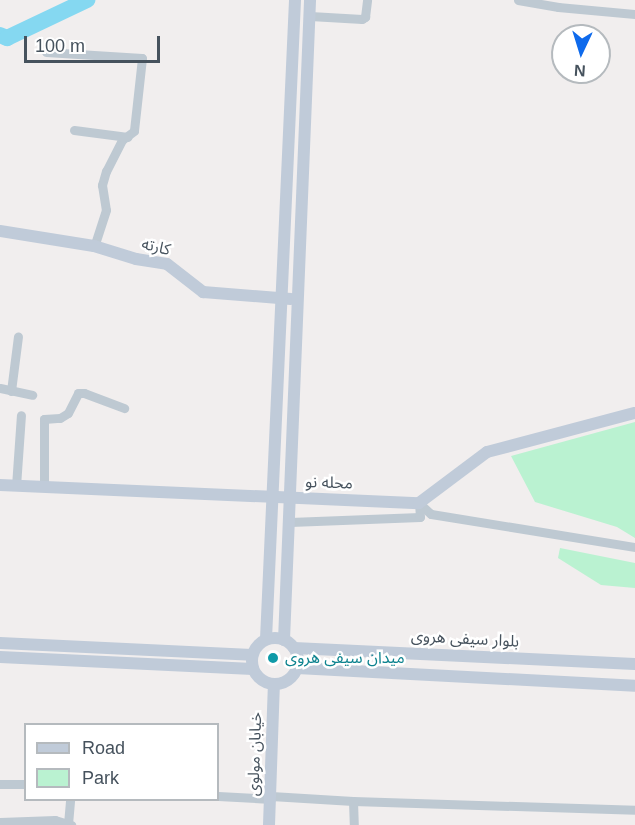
<!DOCTYPE html>
<html>
<head>
<meta charset="utf-8">
<style>
	body { margin:0 }
	#map { position:relative; width:635px; height:825px; overflow:hidden; background:#f1eeee; font-family:Arial,"Noto Sans Arabic",sans-serif }
	div>[style] { position:absolute }
	.green>* { inset:0; background:#baf2d1 }
	.river>* { height:16px; margin:-8px; padding:0 8px; transform-origin:8px; border-radius:8px; background:#85d8f1 }
	.street>* { height:9px; margin:-4.5px; padding:0 4.5px; transform-origin:4.5px; border-radius:4.5px; background:#bec9d2 }
	.secondary>* { height:12px; margin:-6px; padding:0 6px; transform-origin:6px; border-radius:6px; background:#c0cbd9 }
	.secondary>.ring { margin:-6px; padding:0; box-sizing:content-box; background:none; border:12px solid #c0cbd9; border-radius:50% }
	.dots>* { width:16px; height:16px; translate:-50% -50%; box-sizing:border-box; border:3px solid #fff; border-radius:50% }
	span { translate:-50% -50%; white-space:nowrap; text-align:center; line-height:1.15; -webkit-text-stroke:5px #fff; paint-order:stroke }
	.street-label { font-size:16px; color:#46525d }
	.culture-label { font-size:16px; color:#0d838f }
	.left { translate:0 -50%; text-align:left }
	.legend { position:absolute; left:24px; top:723px; width:195px; height:78px; box-sizing:border-box; background:#fff; border:2px solid #b5babe; margin:0; padding:8px 10px; list-style:none; font-size:18px; color:#46525d }
	.legend li { display:flex; align-items:center; gap:12px; height:30px }
	.legend b { width:30px; border:2px solid #b5babe }
	.north { position:absolute; left:551px; top:24px; width:60px; height:60px; box-sizing:border-box; background:#fff; border:2px solid #b5babe; border-radius:50%; rotate:184deg; font-size:16px; font-weight:700; line-height:24px; text-align:center; color:#46525d }
	.north::after { content:''; display:block; margin:auto; width:21px; height:27px; background:#0e6aec; clip-path:polygon(50% 0,100% 100%,50% 72%,0 100%) }
	.scale { position:absolute; left:24px; top:36px; width:136px; height:27px; box-sizing:border-box; border:3px solid #46525d; border-top:0; padding-left:8px; font-size:18px; line-height:21px; white-space:nowrap; color:#46525d; -webkit-text-stroke:4px #fff; paint-order:stroke }
</style>
</head>
<body>
<div id="map">
	<div class="green">
		<div style="clip-path:polygon(635px 422px,635px 538px,617px 527px,535px 502px,511px 456px)"></div>
		<div style="clip-path:polygon(560px 548px,635px 563px,635px 588px,601px 585px,558px 558px)"></div>
	</div>
	<div class="river">
		<div style="left:0;top:35px;width:8px;rotate:23deg"></div>
		<div style="left:7px;top:38px;width:89px;rotate:-25.4deg"></div>
	</div>
	<div class="street">
		<div style="left:518px;top:0;width:41px;rotate:9.9deg"></div>
		<div style="left:558px;top:7px;width:77px;rotate:5.2deg"></div>
		<div style="left:310px;top:16px;width:52px;rotate:3.3deg"></div>
		<div style="left:362px;top:19px;width:4px;rotate:-34deg"></div>
		<div style="left:365px;top:17px;width:17px;rotate:-83deg"></div>
		<div style="left:46px;top:52px;width:96px;rotate:3.6deg"></div>
		<div style="left:142px;top:58px;width:73px;rotate:96.3deg"></div>
		<div style="left:134px;top:131px;width:15px;rotate:143deg"></div>
		<div style="left:122px;top:140px;width:35px;rotate:117deg"></div>
		<div style="left:106px;top:171px;width:15px;rotate:106deg"></div>
		<div style="left:102px;top:185px;width:25px;rotate:81deg"></div>
		<div style="left:106px;top:210px;width:38px;rotate:108deg"></div>
		<div style="left:74px;top:130px;width:54px;rotate:7.4deg"></div>
		<div style="left:0;top:388px;width:33px;rotate:12deg"></div>
		<div style="left:11px;top:391px;width:55px;rotate:-82.7deg"></div>
		<div style="left:16px;top:486px;width:71px;rotate:-86deg"></div>
		<div style="left:44px;top:487px;width:68px;rotate:-90deg"></div>
		<div style="left:44px;top:419px;width:16px;rotate:-4deg"></div>
		<div style="left:60px;top:418px;width:9px;rotate:-32deg"></div>
		<div style="left:68px;top:413px;width:22px;rotate:-63deg"></div>
		<div style="left:78px;top:393px;width:6px"></div>
		<div style="left:84px;top:393px;width:43px;rotate:20.6deg"></div>
		<div style="left:419px;top:503px;width:16px;rotate:43deg"></div>
		<div style="left:431px;top:514px;width:207px;rotate:9.2deg"></div>
		<div style="left:290px;top:522px;width:130px;rotate:-2.2deg"></div>
		<div style="left:420px;top:517px;width:14px;rotate:-94deg"></div>
		<div style="left:0;top:784px;width:26px"></div>
		<div style="left:218px;top:796px;width:53px;rotate:3.2deg"></div>
		<div style="left:271px;top:796px;width:82px;rotate:3.5deg"></div>
		<div style="left:353px;top:801px;width:282px;rotate:1.8deg"></div>
		<div style="left:353px;top:801px;width:24px;rotate:88deg"></div>
		<div style="left:0;top:822px;width:55px;rotate:-2.1deg"></div>
		<div style="left:55px;top:820px;width:17px;rotate:17deg"></div>
		<div style="left:68px;top:824px;width:24px;rotate:-85deg"></div>
	</div>
	<div class="secondary">
		<div style="left:0;top:231px;width:95px;rotate:9.1deg"></div>
		<div style="left:94px;top:246px;width:44px;rotate:17.2deg"></div>
		<div style="left:136px;top:259px;width:31px;rotate:9deg"></div>
		<div style="left:167px;top:264px;width:46px;rotate:37.9deg"></div>
		<div style="left:203px;top:292px;width:88px;rotate:4.5deg"></div>
		<div style="left:0;top:485px;width:419px;rotate:2.5deg"></div>
		<div style="left:419px;top:503px;width:85px;rotate:-36.9deg"></div>
		<div style="left:487px;top:452px;width:153px;rotate:-14.8deg"></div>
		<div class="ring" style="left:252px;top:638px;width:34px;height:34px"></div>
		<div style="left:266px;top:639px;width:640px;rotate:-87.4deg"></div>
		<div style="left:284px;top:640px;width:641px;rotate:-87.67deg"></div>
		<div style="left:0;top:643px;width:252px;rotate:2.7deg"></div>
		<div style="left:294px;top:648px;width:341px;rotate:2.7deg"></div>
		<div style="left:0;top:657px;width:253px;rotate:2.7deg"></div>
		<div style="left:297px;top:668px;width:338px;rotate:3deg"></div>
		<div style="left:269px;top:825px;width:140px;rotate:-88deg"></div>
	</div>
	<div class="dots">
		<div style="left:273px;top:658px;background:#0f9aa8"></div>
	</div>
	<div class="street-label">
		<span style="left:156px;top:247px;rotate:14deg">کارته</span>
		<span style="left:329px;top:483px;rotate:2deg">محله نو</span>
		<span style="left:465px;top:639px;rotate:3deg">بلوار سیفی هروی</span>
		<span style="left:255px;top:754px;rotate:-88deg">خیابان مولوی</span>
	</div>
	<div class="culture-label">
		<span class="left" style="left:285px;top:658px">میدان سیفی هروی</span>
	</div>
	<ul class="legend">
	<li><b style="height:8px;background:#c0cbd9"></b>Road</li>
	<li><b style="height:16px;background:#baf2d1"></b>Park</li>
	</ul>
	<div class="north">N</div>
	<div class="scale">100 m</div>
</div>
</body>
</html>
